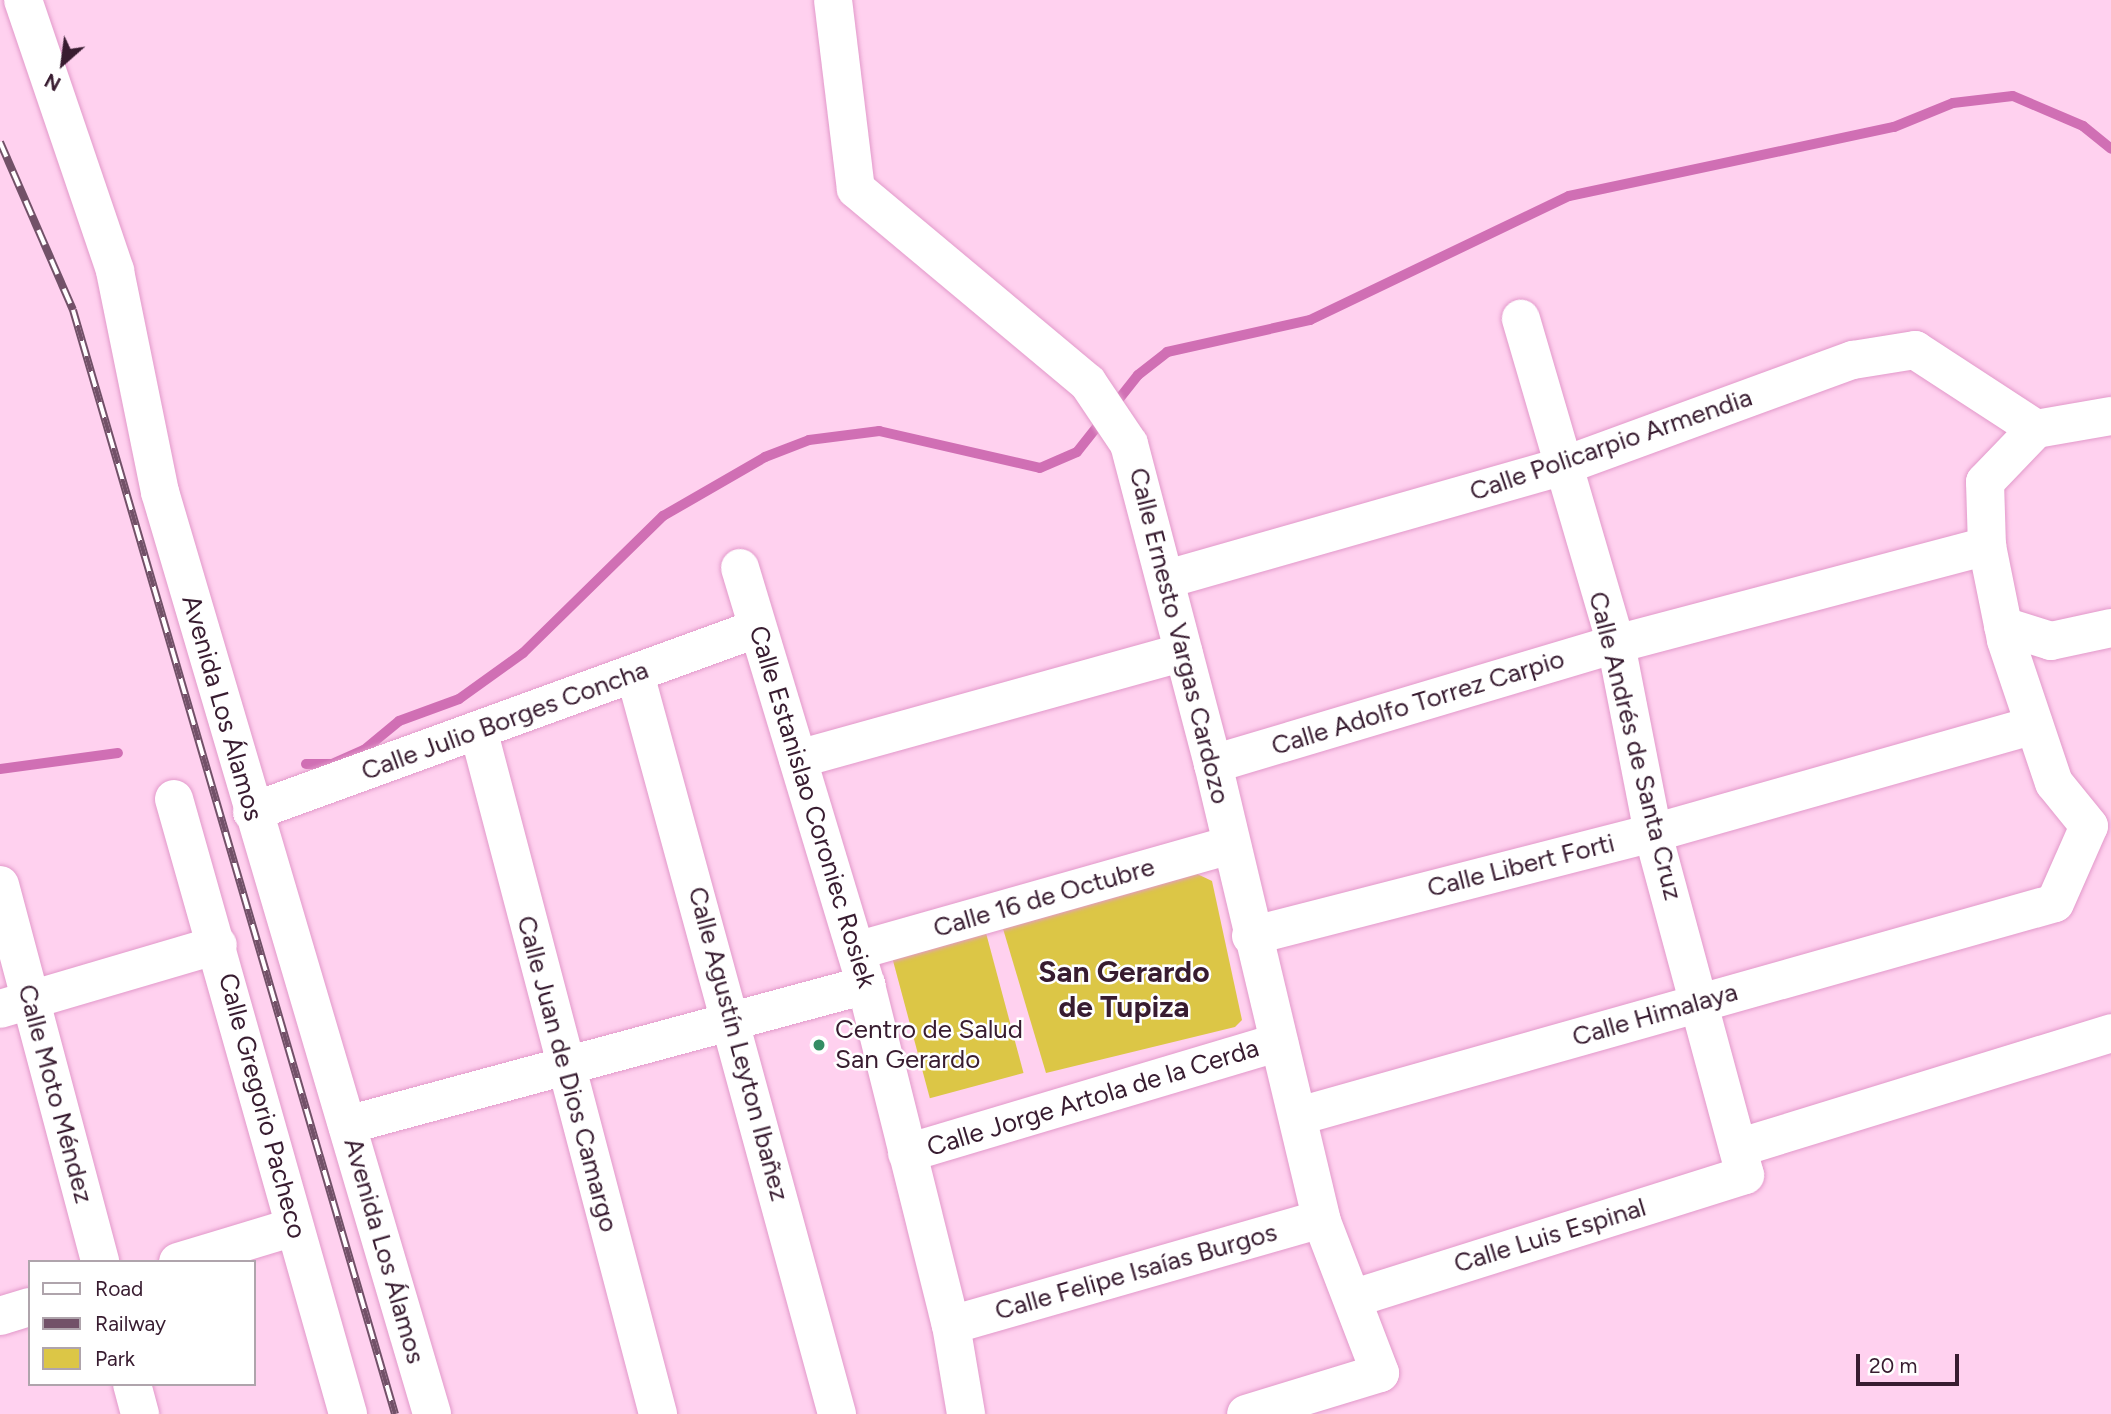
<!DOCTYPE html>
<html>
<head>
<meta charset="utf-8">
<style>
	body { margin:0 }
	#map { position:relative; width:2111px; height:1414px; overflow:hidden; background:#ffd1ef; font-family:Figtree,sans-serif }
	div>[style] { position:absolute }
	.green>* { inset:0; background:#dcc646; transform-origin:0 0 }
	.stream>* { height:10px; margin:-5px; padding:0 5px; transform-origin:5px; border-radius:5px; background:#d06fb4 }
	.roads { filter:drop-shadow(0 0 2px #e299ca) drop-shadow(0 0 2px #e299ca) }
	.minor>* { height:38px; margin:-19px; padding:0 19px; transform-origin:19px; border-radius:19px; background:#fff }
	.rail>* { height:8px; margin-top:-4px; transform-origin:0; background:repeating-linear-gradient(90deg,#fff 0 16px,#725168 0 32px); box-sizing:border-box; border-block:2px solid #725168 }
	.dots>* { width:19px; height:19px; translate:-50% -50%; box-sizing:border-box; border:4px solid #fff; border-radius:50% }
	span { translate:-50% -50%; white-space:nowrap; text-align:center; line-height:1.15; -webkit-text-stroke:5px #fff; paint-order:stroke }
	.street-label { font-size:26px; color:#381c30 }
	.poi-label { font-size:26px; color:#381c30 }
	.left { translate:0 -50%; text-align:left }
	.quarter-label { font-size:30px; color:#381c30; font-weight:700 }
	.legend { position:absolute; left:28px; top:1260px; width:228px; height:126px; box-sizing:border-box; background:#fff; border:2px solid #afa4ac; margin:0; padding:9px 12px; list-style:none; font-size:21px; color:#381c30 }
	.legend li { display:flex; align-items:center; gap:14px; height:35px }
	.legend b { width:35px; border:2px solid #afa4ac }
	.north { position:absolute; left:28px; top:28px; width:70px; height:70px; -webkit-text-stroke:5px #fff; paint-order:stroke; rotate:208deg; font-size:19px; font-weight:700; line-height:28px; text-align:center; color:#381c30 }
	.north::after { content:''; display:block; margin:auto; width:24px; height:32px; background:#381c30; clip-path:polygon(50% 0,100% 100%,50% 72%,0 100%) }
	.scale { position:absolute; left:1856px; top:1354px; width:103px; height:32px; box-sizing:border-box; border:4px solid #381c30; border-top:0; padding-left:9px; font-size:21px; line-height:24px; white-space:nowrap; color:#381c30; -webkit-text-stroke:5px #fff; paint-order:stroke }
</style>
</head>
<body>
<div id="map">
	<div class="green">
		<div style="clip-path:polygon(1193px 872px,1212px 881px,1242px 1020px,1235px 1027px,1046px 1073px,1001px 922px)"></div>
		<div style="left:986px;top:933px;width:145px;height:97px;rotate:75deg"></div>
	</div>
	<div class="stream">
		<div style="left:306px;top:764px;width:26px"></div>
		<div style="left:332px;top:764px;width:35px;rotate:-24deg"></div>
		<div style="left:364px;top:750px;width:45px;rotate:-39.6deg"></div>
		<div style="left:399px;top:721px;width:64px;rotate:-20.1deg"></div>
		<div style="left:459px;top:699px;width:79px;rotate:-35.7deg"></div>
		<div style="left:523px;top:653px;width:196px;rotate:-44.4deg"></div>
		<div style="left:663px;top:516px;width:118px;rotate:-30deg"></div>
		<div style="left:765px;top:457px;width:47px;rotate:-21.1deg"></div>
		<div style="left:809px;top:440px;width:71px;rotate:-7.3deg"></div>
		<div style="left:879px;top:431px;width:165px;rotate:12.9deg"></div>
		<div style="left:1040px;top:468px;width:40px;rotate:-23.4deg"></div>
		<div style="left:1077px;top:452px;width:98px;rotate:-51.6deg"></div>
		<div style="left:1138px;top:375px;width:37px;rotate:-38deg"></div>
		<div style="left:1167px;top:352px;width:147px;rotate:-12.6deg"></div>
		<div style="left:1310px;top:320px;width:287px;rotate:-25.6deg"></div>
		<div style="left:1569px;top:196px;width:332px;rotate:-12deg"></div>
		<div style="left:1894px;top:127px;width:64px;rotate:-22.1deg"></div>
		<div style="left:1953px;top:103px;width:60px;rotate:-6.7deg"></div>
		<div style="left:2013px;top:96px;width:76px;rotate:23.2deg"></div>
		<div style="left:2083px;top:126px;width:36px;rotate:39deg"></div>
		<div style="left:0;top:769px;width:119px;rotate:-7.7deg"></div>
	</div>
	<div class="roads">
		<div class="minor">
			<div style="left:23px;top:0;width:286px;rotate:71.2deg"></div>
			<div style="left:115px;top:271px;width:226px;rotate:78.5deg"></div>
			<div style="left:160px;top:492px;width:961px;rotate:73.56deg"></div>
			<div style="left:833px;top:0;width:190px;rotate:83.1deg"></div>
			<div style="left:856px;top:189px;width:302px;rotate:39.9deg"></div>
			<div style="left:1088px;top:383px;width:73px;rotate:56.1deg"></div>
			<div style="left:1129px;top:444px;width:331px;rotate:75.3deg"></div>
			<div style="left:1213px;top:764px;width:468px;rotate:76.6deg"></div>
			<div style="left:1321px;top:1219px;width:165px;rotate:69deg"></div>
			<div style="left:1380px;top:1373px;width:140px;rotate:163deg"></div>
			<div style="left:740px;top:568px;width:436px;rotate:73.2deg"></div>
			<div style="left:866px;top:985px;width:350px;rotate:76deg"></div>
			<div style="left:951px;top:1325px;width:90px;rotate:80.4deg"></div>
			<div style="left:1167px;top:579px;width:409px;rotate:-15.9deg"></div>
			<div style="left:1560px;top:467px;width:312px;rotate:-20.1deg"></div>
			<div style="left:1853px;top:360px;width:63px;rotate:-9.2deg"></div>
			<div style="left:1915px;top:350px;width:145px;rotate:33.1deg"></div>
			<div style="left:2003px;top:626px;width:50px;rotate:17.4deg"></div>
			<div style="left:2051px;top:641px;width:61px;rotate:-12.2deg"></div>
			<div style="left:635px;top:674px;width:767px;rotate:74.73deg"></div>
			<div style="left:479px;top:733px;width:704px;rotate:75.27deg"></div>
			<div style="left:798px;top:759px;width:400px;rotate:-15.5deg"></div>
			<div style="left:1213px;top:764px;width:420px;rotate:-16.6deg"></div>
			<div style="left:1616px;top:644px;width:384px;rotate:-14.8deg"></div>
			<div style="left:174px;top:799px;width:639px;rotate:74.2deg"></div>
			<div style="left:252px;top:812px;width:538px;rotate:-19.98deg"></div>
			<div style="left:0;top:885px;width:390px;rotate:75.1deg"></div>
			<div style="left:1251px;top:936px;width:415px;rotate:-14.4deg"></div>
			<div style="left:1653px;top:833px;width:396px;rotate:-15.8deg"></div>
			<div style="left:856px;top:951px;width:390px;rotate:-15.8deg"></div>
			<div style="left:0;top:1009px;width:227px;rotate:-16.4deg"></div>
			<div style="left:1299px;top:1116px;width:785px;rotate:-15.73deg"></div>
			<div style="left:2055px;top:903px;width:84px;rotate:-66.2deg"></div>
			<div style="left:2089px;top:826px;width:55px;rotate:-129.1deg"></div>
			<div style="left:2054px;top:783px;width:151px;rotate:-108.6deg"></div>
			<div style="left:2006px;top:640px;width:96px;rotate:-101.4deg"></div>
			<div style="left:1987px;top:546px;width:64px;rotate:-91.8deg"></div>
			<div style="left:1985px;top:482px;width:74px;rotate:-46.1deg"></div>
			<div style="left:2036px;top:429px;width:76px;rotate:-9.8deg"></div>
			<div style="left:347px;top:1125px;width:538px;rotate:-15.1deg"></div>
			<div style="left:1738px;top:1148px;width:390px;rotate:-17.1deg"></div>
			<div style="left:907px;top:1153px;width:388px;rotate:-16.6deg"></div>
			<div style="left:178px;top:1262px;width:121px;rotate:-16.8deg"></div>
			<div style="left:1355px;top:1298px;width:409px;rotate:-17.5deg"></div>
			<div style="left:1745px;top:1175px;width:354px;rotate:-105.1deg"></div>
			<div style="left:1653px;top:833px;width:193px;rotate:-101.1deg"></div>
			<div style="left:1616px;top:644px;width:339px;rotate:-106.3deg"></div>
			<div style="left:0;top:1316px;width:31px;rotate:-17deg"></div>
			<div style="left:951px;top:1325px;width:385px;rotate:-16deg"></div>
			<div style="left:132px;top:1384px;width:31px;rotate:75deg"></div>
		</div>
	</div>
	<div class="rail">
		<div style="left:0;top:142px;width:183px;rotate:66.5deg"></div>
		<div style="left:73px;top:310px;width:1150px;rotate:73.74deg"></div>
	</div>
	<div class="dots">
		<div style="left:819px;top:1045px;background:#348d63"></div>
	</div>
	<div class="street-label">
		<span style="left:1611px;top:445px;rotate:-19deg">Calle Policarpio Armendia</span>
		<span style="left:1179px;top:636px;rotate:76deg">Calle Ernesto Vargas Cardozo</span>
		<span style="left:1418px;top:703px;rotate:-17deg">Calle Adolfo Torrez Carpio</span>
		<span style="left:222px;top:708px;rotate:74deg">Avenida Los Álamos</span>
		<span style="left:505px;top:721px;rotate:-20deg">Calle Julio Borges Concha</span>
		<span style="left:1635px;top:746px;rotate:76deg">Calle Andrés de Santa Cruz</span>
		<span style="left:812px;top:807px;rotate:73deg">Calle Estanislao Coroniec Rosiek</span>
		<span style="left:1521px;top:866px;rotate:-14deg">Calle Libert Forti</span>
		<span style="left:1044px;top:898px;rotate:-16deg">Calle 16 de Octubre</span>
		<span style="left:1655px;top:1015px;rotate:-16deg">Calle Himalaya</span>
		<span style="left:738px;top:1044px;rotate:75deg">Calle Agustín Leyton Ibañez</span>
		<span style="left:567px;top:1074px;rotate:75deg">Calle Juan de Dios Camargo</span>
		<span style="left:55px;top:1094px;rotate:75deg">Calle Moto Méndez</span>
		<span style="left:1093px;top:1098px;rotate:-17deg">Calle Jorge Artola de la Cerda</span>
		<span style="left:262px;top:1106px;rotate:75deg">Calle Gregorio Pacheco</span>
		<span style="left:1550px;top:1236px;rotate:-17deg">Calle Luis Espinal</span>
		<span style="left:384px;top:1251px;rotate:74deg">Avenida Los Álamos</span>
		<span style="left:1136px;top:1272px;rotate:-16deg">Calle Felipe Isaías Burgos</span>
	</div>
	<div class="poi-label">
		<span class="left" style="left:835px;top:1045px">Centro de Salud<br>San Gerardo</span>
	</div>
	<div class="quarter-label">
		<span style="left:1124px;top:989px">San Gerardo<br>de Tupiza</span>
	</div>
	<ul class="legend">
	<li><b style="height:9px;background:#fff"></b>Road</li>
	<li><b style="height:9px;background:#725168"></b>Railway</li>
	<li><b style="height:19px;background:#dcc646"></b>Park</li>
	</ul>
	<div class="north">N</div>
	<div class="scale">20 m</div>
</div>
</body>
</html>
